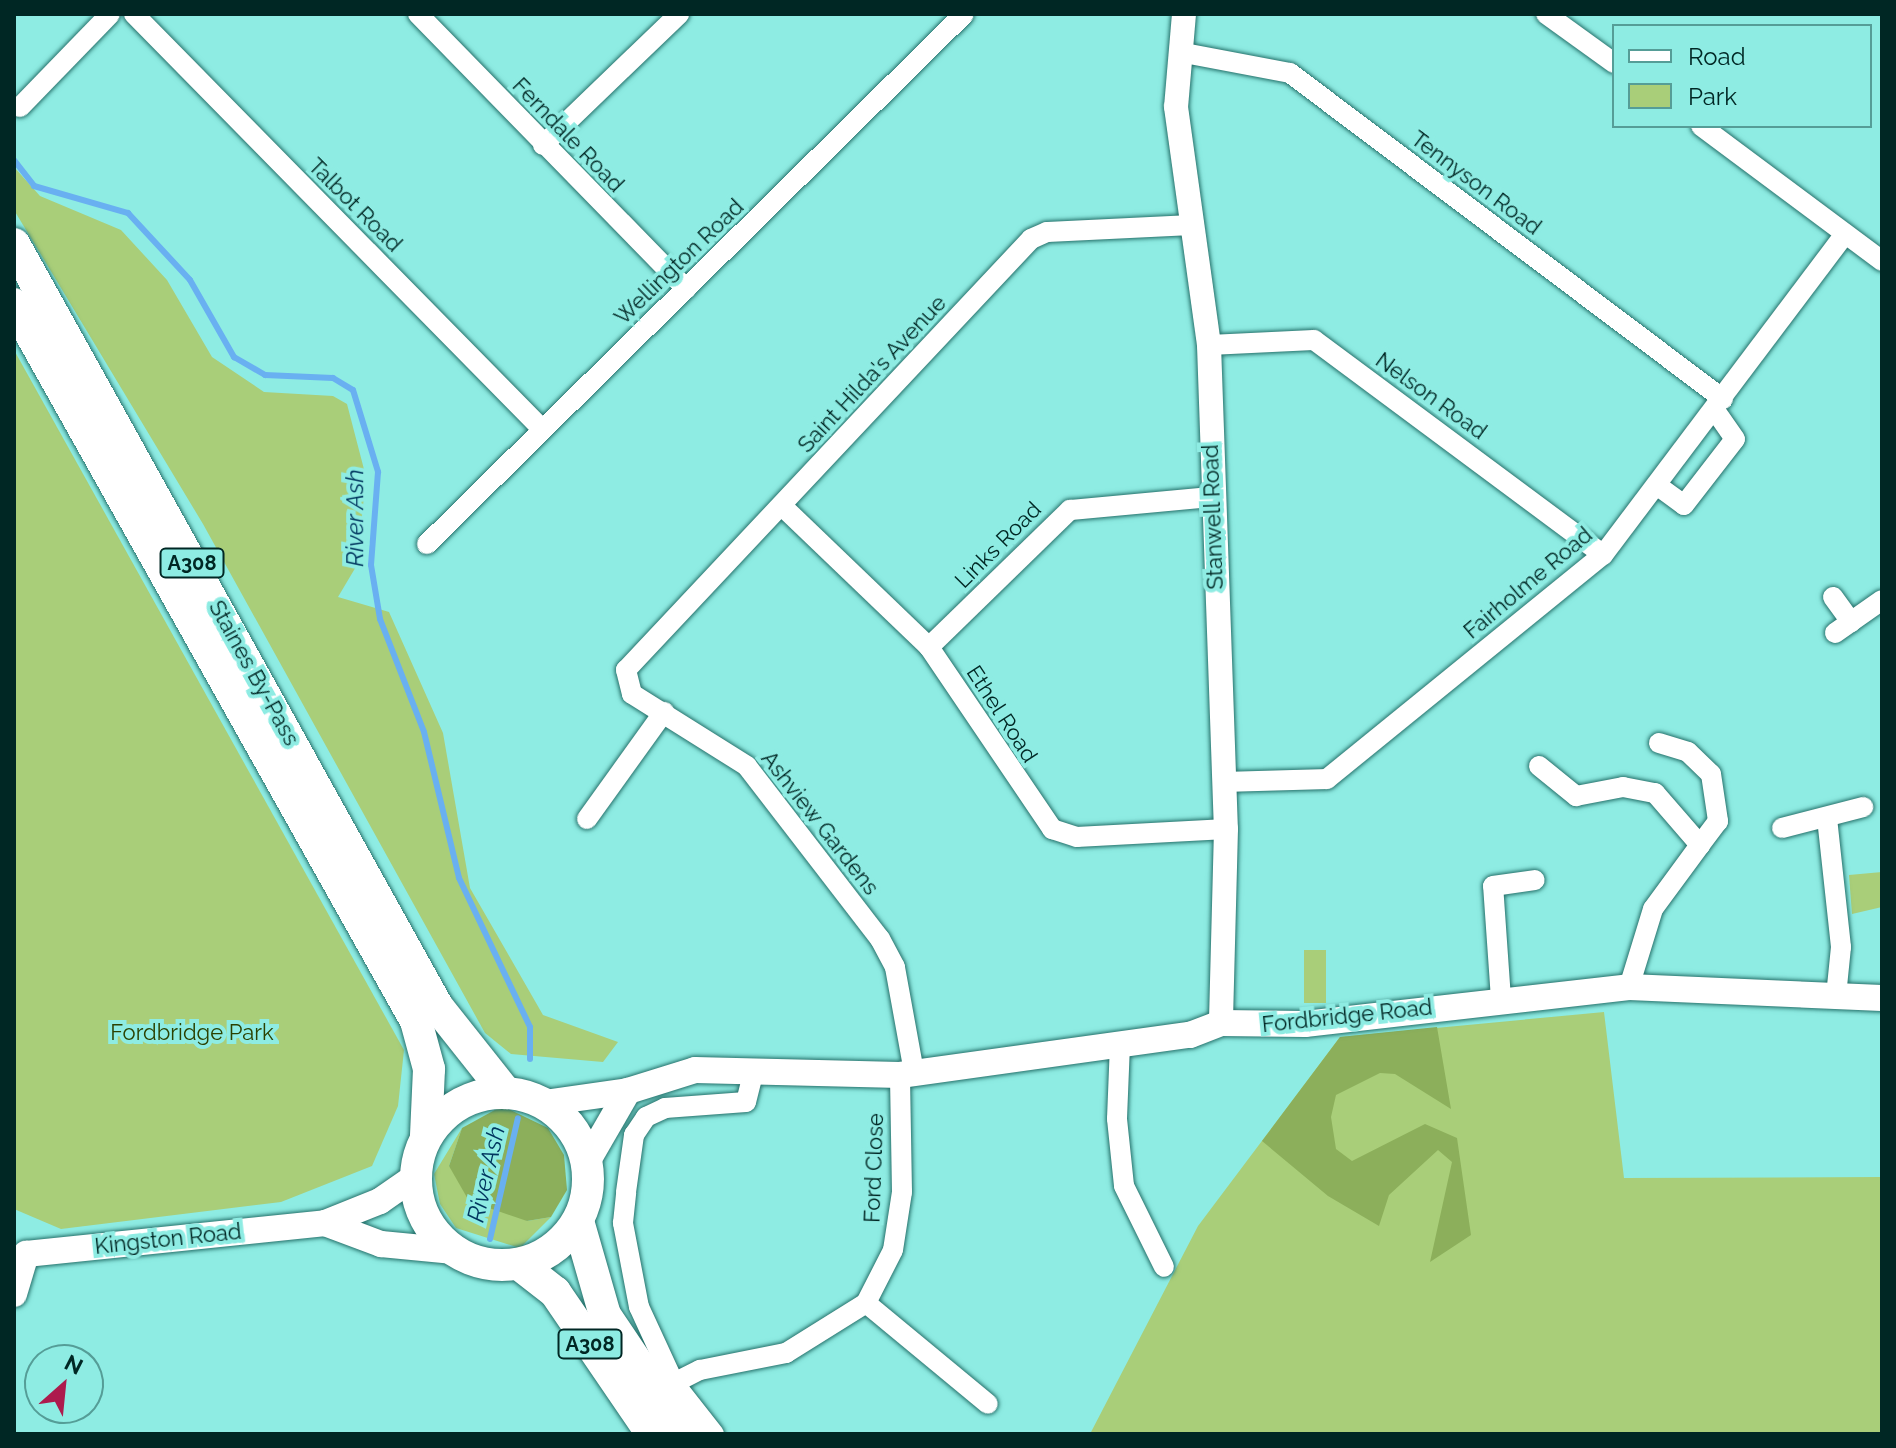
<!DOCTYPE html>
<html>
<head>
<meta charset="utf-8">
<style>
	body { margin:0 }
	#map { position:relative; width:1896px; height:1448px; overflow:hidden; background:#8eece3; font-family:Raleway,sans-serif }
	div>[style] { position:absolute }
	.green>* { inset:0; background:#a9ce79; transform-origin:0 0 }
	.forest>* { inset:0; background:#8caf5b }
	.stream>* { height:6px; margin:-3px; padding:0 3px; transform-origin:3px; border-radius:3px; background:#69b0f1 }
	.roads { filter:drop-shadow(0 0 2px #26716b) drop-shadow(0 0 2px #26716b) }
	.minor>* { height:20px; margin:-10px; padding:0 10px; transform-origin:10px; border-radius:10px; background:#fff }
	.tertiary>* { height:24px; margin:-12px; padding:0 12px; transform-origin:12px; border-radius:12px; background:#fff }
	.secondary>* { height:26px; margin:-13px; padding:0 13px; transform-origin:13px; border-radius:13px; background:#fff }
	.trunk>* { height:32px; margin:-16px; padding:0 16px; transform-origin:16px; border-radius:16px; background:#fff }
	.trunk>.ring { margin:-16px; padding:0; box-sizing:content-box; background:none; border:32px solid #fff; border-radius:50% }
	span { translate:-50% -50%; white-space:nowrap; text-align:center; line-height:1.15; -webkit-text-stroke:8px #8eece3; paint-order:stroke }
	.shield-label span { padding:2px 6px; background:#8eece3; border:2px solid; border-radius:6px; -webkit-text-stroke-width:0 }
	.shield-label { font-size:20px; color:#002724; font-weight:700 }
	.street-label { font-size:22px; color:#002724 }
	.park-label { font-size:22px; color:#2b4100 }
	.water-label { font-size:24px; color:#00355e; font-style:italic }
	.frame { position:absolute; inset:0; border:16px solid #002724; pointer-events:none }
	.legend { position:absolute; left:1612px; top:24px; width:260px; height:104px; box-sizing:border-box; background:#8eece3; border:2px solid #559d97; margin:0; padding:10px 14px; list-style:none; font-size:24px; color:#002724 }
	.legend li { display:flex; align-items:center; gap:16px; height:40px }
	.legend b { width:40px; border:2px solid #559d97 }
	.north { position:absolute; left:24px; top:1344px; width:80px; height:80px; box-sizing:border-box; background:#8eece3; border:2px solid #559d97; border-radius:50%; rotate:27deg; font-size:22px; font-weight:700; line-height:32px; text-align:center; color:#002724 }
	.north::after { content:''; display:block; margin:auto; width:28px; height:36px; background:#ad1b4d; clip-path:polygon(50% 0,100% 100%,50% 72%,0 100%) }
</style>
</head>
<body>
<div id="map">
	<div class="green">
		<div style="clip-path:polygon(14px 167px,40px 196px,121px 230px,167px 280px,212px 357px,264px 392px,333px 396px,347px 404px,366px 477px,357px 565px,338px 597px,389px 612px,443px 733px,470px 888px,543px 1015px,618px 1042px,603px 1062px,511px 1054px,485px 1033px,203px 524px,14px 210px)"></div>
		<div style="clip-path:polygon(14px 350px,404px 1050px,398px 1106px,372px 1166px,281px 1202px,61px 1229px,14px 1209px)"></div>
		<div style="clip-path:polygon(1882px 872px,1882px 907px,1852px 914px,1849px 875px)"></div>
		<div style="left:1304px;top:950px;width:22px;height:53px"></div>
		<div style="clip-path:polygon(1604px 1012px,1624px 1178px,1882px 1177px,1882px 1434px,1090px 1434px,1198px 1226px,1340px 1037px)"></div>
		<div style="clip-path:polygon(462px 1128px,449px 1166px,527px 1221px,551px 1217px,520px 1248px,456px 1228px,440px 1204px,434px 1174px)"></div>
	</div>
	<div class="forest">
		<div style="clip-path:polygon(1437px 1027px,1451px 1109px,1395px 1074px,1380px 1073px,1336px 1095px,1331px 1117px,1336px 1149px,1352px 1161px,1425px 1124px,1457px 1138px,1471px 1235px,1430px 1262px,1452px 1162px,1438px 1150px,1389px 1195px,1379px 1226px,1328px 1196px,1262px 1141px,1340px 1037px)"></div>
		<div style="clip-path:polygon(502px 1106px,548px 1128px,564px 1155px,567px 1190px,551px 1217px,527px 1221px,469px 1201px,449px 1166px,462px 1128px)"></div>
	</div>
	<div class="stream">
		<div style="left:14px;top:160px;width:33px;rotate:52deg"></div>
		<div style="left:34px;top:186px;width:98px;rotate:16deg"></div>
		<div style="left:128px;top:213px;width:91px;rotate:47.2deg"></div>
		<div style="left:190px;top:280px;width:89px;rotate:60.3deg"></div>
		<div style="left:234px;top:357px;width:36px;rotate:30deg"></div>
		<div style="left:265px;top:375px;width:68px;rotate:2.5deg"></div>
		<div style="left:333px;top:378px;width:23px;rotate:31deg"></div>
		<div style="left:353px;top:390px;width:86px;rotate:73deg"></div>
		<div style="left:378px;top:472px;width:93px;rotate:94.3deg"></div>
		<div style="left:371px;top:565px;width:55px;rotate:80.5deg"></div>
		<div style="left:380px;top:619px;width:121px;rotate:68.7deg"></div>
		<div style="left:424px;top:732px;width:150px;rotate:76.5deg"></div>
		<div style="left:459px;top:878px;width:165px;rotate:64.5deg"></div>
		<div style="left:530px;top:1027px;width:32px;rotate:90deg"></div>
		<div style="left:490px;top:1239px;width:124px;rotate:-77deg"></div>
	</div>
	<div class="roads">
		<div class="minor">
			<div style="left:134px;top:14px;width:582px;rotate:45.49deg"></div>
			<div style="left:418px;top:14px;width:384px;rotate:45.7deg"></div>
			<div style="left:1546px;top:14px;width:84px;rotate:35.8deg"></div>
			<div style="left:1179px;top:52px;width:113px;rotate:10.7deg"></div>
			<div style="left:1290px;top:73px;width:542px;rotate:36.98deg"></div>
			<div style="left:20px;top:107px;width:129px;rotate:-45.9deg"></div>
			<div style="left:1701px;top:126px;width:226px;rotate:36.7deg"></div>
			<div style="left:543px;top:145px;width:189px;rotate:-43.9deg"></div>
			<div style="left:1209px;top:345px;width:105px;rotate:-2.7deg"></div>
			<div style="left:1314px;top:340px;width:360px;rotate:36.6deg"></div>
			<div style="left:1658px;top:486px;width:32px;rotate:36deg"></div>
			<div style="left:1684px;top:505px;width:83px;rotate:-52.3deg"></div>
			<div style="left:1735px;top:439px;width:35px;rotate:-125deg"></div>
			<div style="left:782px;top:506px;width:204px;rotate:43.8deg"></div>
			<div style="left:929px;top:647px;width:220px;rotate:55.9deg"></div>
			<div style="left:1052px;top:829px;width:26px;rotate:18deg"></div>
			<div style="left:1077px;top:837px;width:149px;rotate:-3.1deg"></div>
			<div style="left:427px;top:544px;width:754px;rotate:-44.62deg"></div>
			<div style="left:1833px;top:597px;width:31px;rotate:54deg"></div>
			<div style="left:1835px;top:633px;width:57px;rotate:-35.1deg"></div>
			<div style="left:929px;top:647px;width:197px;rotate:-44.2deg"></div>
			<div style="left:1070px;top:510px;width:142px;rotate:-5.3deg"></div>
			<div style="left:1659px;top:743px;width:30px;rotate:17deg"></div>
			<div style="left:1688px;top:752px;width:32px;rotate:44deg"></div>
			<div style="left:1711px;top:774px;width:48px;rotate:81.5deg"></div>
			<div style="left:1718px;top:821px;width:30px;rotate:127deg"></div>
			<div style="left:1539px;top:766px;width:48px;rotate:39deg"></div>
			<div style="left:1576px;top:796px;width:48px;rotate:-10.8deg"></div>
			<div style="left:1623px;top:787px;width:33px;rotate:11deg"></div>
			<div style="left:1655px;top:793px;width:69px;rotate:49.1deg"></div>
			<div style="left:1700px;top:845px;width:79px;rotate:126.3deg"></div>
			<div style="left:1653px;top:909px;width:82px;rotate:107.1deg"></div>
			<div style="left:1224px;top:782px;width:103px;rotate:-1.7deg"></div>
			<div style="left:1327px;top:779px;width:355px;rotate:-39.1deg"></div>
			<div style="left:1603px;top:555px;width:402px;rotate:-53deg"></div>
			<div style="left:1827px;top:818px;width:130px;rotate:83.8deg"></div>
			<div style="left:1841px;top:947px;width:49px;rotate:95.8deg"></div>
			<div style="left:587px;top:819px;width:132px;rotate:-54.3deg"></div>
			<div style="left:1782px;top:828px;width:84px;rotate:-14.5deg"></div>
			<div style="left:1501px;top:999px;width:113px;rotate:-94deg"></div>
			<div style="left:1493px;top:886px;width:42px;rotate:-8.1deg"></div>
			<div style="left:1120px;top:1044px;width:75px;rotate:92.3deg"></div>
			<div style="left:1117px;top:1119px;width:67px;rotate:84deg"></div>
			<div style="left:1124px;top:1186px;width:90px;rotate:63.7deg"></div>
			<div style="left:914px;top:1072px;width:107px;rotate:-100.3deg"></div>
			<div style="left:895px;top:967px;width:32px;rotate:-118deg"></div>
			<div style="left:880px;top:939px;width:218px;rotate:-127.6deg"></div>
			<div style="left:747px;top:766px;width:136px;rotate:-147.9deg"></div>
			<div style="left:632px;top:694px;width:25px;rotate:-104deg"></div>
			<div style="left:626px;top:670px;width:591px;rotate:-46.78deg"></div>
			<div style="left:1031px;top:239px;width:17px;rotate:-24deg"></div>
			<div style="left:1047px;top:232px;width:145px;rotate:-2.8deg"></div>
			<div style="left:866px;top:1303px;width:158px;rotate:39.6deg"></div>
			<div style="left:674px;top:1383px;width:29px;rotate:-27deg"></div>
			<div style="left:700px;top:1370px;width:88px;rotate:-11.2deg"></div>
			<div style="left:786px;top:1353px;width:94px;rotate:-32deg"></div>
			<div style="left:866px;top:1303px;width:59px;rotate:-63deg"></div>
			<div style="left:893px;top:1250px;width:59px;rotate:-81.2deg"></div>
			<div style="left:902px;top:1192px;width:117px;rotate:-91deg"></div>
			<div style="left:714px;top:1434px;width:65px;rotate:-128.1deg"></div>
			<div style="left:674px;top:1383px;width:84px;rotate:-114.7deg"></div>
			<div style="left:639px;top:1307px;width:86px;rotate:-100.8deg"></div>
			<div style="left:623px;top:1223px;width:31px;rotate:-84deg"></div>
			<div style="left:626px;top:1192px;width:58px;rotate:-82deg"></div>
			<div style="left:634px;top:1135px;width:22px;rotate:-56deg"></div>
			<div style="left:646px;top:1117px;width:21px;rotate:-25deg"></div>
			<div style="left:665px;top:1108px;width:81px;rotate:-4.2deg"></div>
			<div style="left:746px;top:1102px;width:30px;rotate:-76deg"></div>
		</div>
		<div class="tertiary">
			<div style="left:1184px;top:14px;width:93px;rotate:94.9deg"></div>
			<div style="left:1176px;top:107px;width:240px;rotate:82.1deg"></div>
			<div style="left:1209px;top:345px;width:484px;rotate:88deg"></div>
			<div style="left:1226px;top:829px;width:194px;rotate:91.5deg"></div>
		</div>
		<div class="secondary">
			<div style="left:544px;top:1103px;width:85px;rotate:-8.1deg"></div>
			<div style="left:628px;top:1091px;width:70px;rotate:-17.4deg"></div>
			<div style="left:695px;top:1070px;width:205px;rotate:1.4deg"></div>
			<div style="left:900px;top:1075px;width:293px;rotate:-7.9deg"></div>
			<div style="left:1190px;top:1035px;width:33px;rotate:-21deg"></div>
			<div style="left:1221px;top:1023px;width:84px;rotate:0.7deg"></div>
			<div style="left:1305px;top:1024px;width:326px;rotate:-6.5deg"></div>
			<div style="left:1629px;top:987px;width:253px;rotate:2.5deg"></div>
			<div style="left:587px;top:1162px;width:82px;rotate:-60deg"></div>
			<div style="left:325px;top:1223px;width:60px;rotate:20.6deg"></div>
			<div style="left:381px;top:1244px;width:73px;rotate:5.5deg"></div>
			<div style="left:14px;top:1294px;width:42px;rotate:-73.3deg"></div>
			<div style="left:26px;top:1254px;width:301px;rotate:-5.9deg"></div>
			<div style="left:325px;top:1223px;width:59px;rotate:-21.8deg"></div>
			<div style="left:380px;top:1201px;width:44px;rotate:-34.8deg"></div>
		</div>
		<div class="trunk">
			<div style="left:14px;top:244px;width:872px;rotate:60.96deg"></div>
			<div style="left:437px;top:1006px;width:111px;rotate:51.6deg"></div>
			<div style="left:14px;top:304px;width:822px;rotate:60.72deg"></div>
			<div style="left:416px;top:1021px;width:50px;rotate:74.8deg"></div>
			<div style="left:429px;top:1069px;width:67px;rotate:92.6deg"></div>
			<div class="ring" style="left:416px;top:1093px;width:140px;height:140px"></div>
			<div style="left:578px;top:1221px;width:98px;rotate:74deg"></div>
			<div style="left:605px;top:1315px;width:143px;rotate:56.1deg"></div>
			<div style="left:519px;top:1264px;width:46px;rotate:37.9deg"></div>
			<div style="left:555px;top:1292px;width:172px;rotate:55.7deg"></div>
		</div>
	</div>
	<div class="shield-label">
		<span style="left:192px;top:563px">A308</span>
		<span style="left:590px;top:1344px">A308</span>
	</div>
	<div class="street-label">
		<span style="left:568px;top:135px;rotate:46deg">Ferndale Road</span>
		<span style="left:1476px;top:183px;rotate:37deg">Tennyson Road</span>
		<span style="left:355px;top:205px;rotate:45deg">Talbot Road</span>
		<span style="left:679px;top:262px;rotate:-44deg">Wellington Road</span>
		<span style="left:872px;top:374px;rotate:-47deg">Saint Hilda's Avenue</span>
		<span style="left:1431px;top:396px;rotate:36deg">Nelson Road</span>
		<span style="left:1213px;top:517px;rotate:-92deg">Stanwell Road</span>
		<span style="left:998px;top:545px;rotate:-45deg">Links Road</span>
		<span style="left:1528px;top:583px;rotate:-40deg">Fairholme Road</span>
		<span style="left:254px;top:673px;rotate:61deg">Staines By-Pass</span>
		<span style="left:1002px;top:714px;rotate:57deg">Ethel Road</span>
		<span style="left:820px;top:823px;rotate:52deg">Ashview Gardens</span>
		<span style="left:1347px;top:1016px;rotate:-6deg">Fordbridge Road</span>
		<span style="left:874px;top:1168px;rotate:-88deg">Ford Close</span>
		<span style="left:168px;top:1239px;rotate:-6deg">Kingston Road</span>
	</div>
	<div class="park-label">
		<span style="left:192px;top:1033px">Fordbridge Park</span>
	</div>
	<div class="water-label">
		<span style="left:355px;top:518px;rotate:-90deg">River Ash</span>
		<span style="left:486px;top:1174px;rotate:-77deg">River Ash</span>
	</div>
	<div class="frame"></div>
	<ul class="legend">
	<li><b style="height:10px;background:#fff"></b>Road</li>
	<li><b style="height:22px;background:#a9ce79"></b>Park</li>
	</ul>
	<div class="north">N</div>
</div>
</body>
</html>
